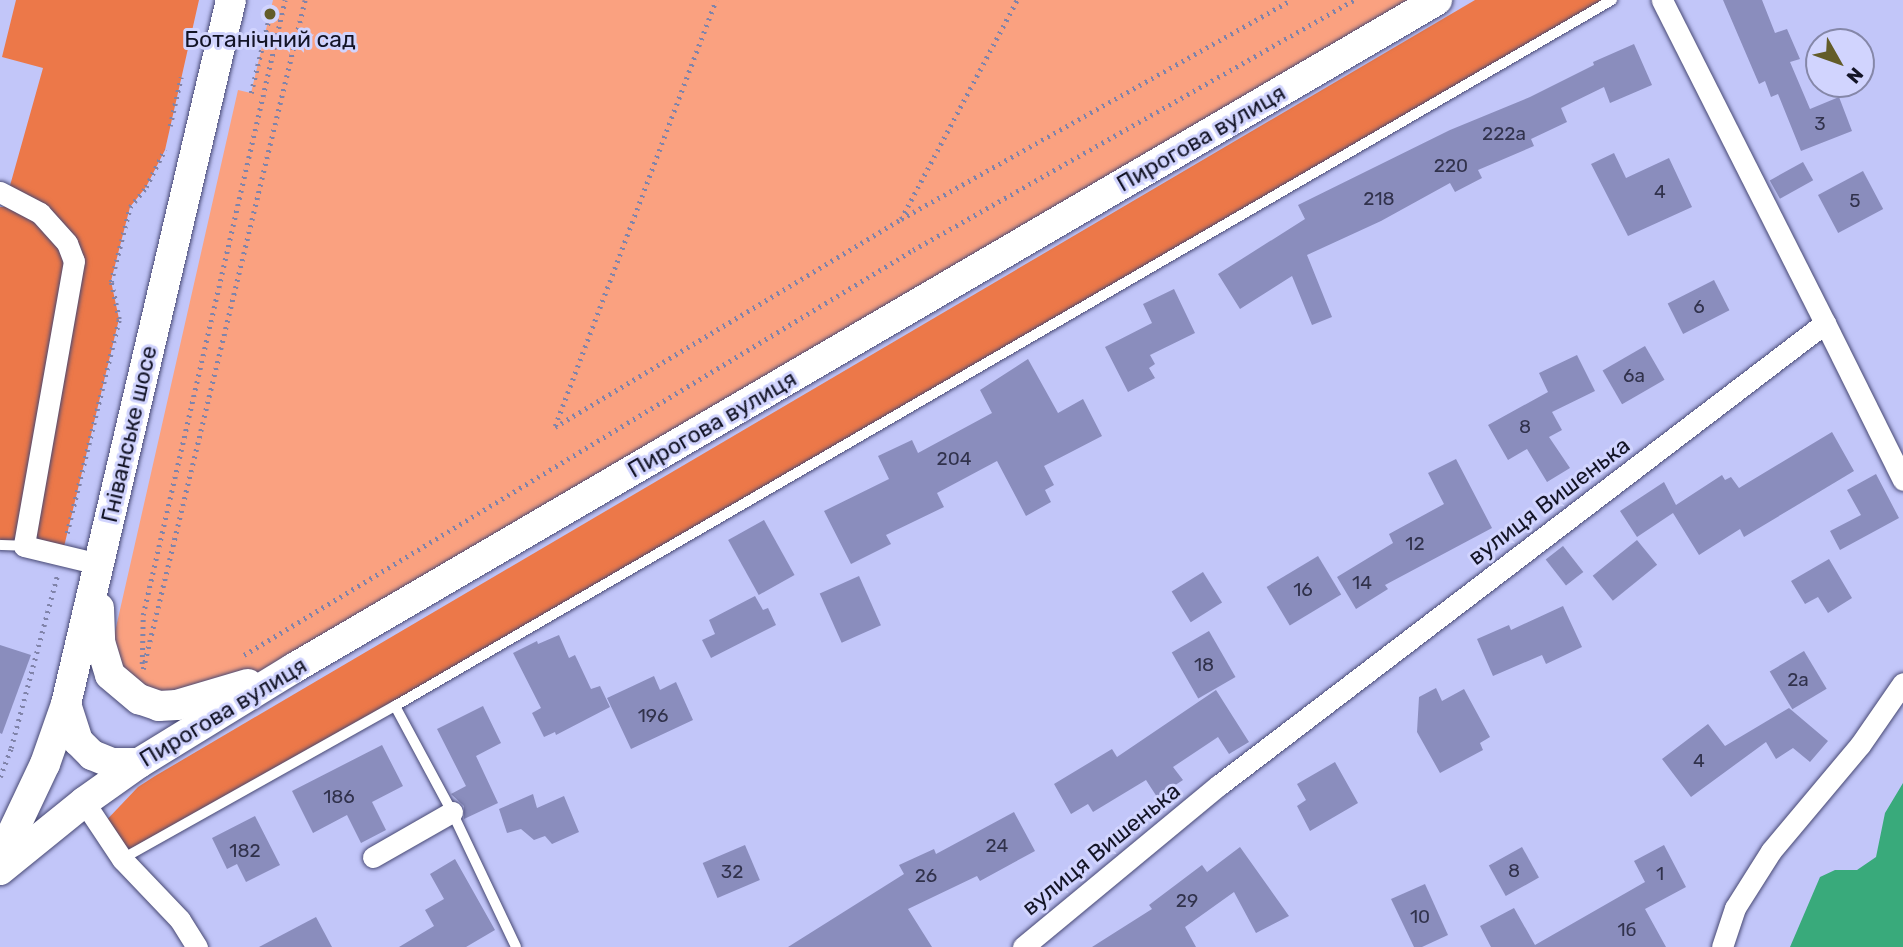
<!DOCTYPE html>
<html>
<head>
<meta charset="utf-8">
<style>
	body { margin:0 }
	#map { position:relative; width:1903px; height:947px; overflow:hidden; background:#c2c6f9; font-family:Rubik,sans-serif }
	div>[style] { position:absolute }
	.green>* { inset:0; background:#faa180 }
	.forest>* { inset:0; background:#ec7849 }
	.water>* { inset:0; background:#39aa7b }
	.building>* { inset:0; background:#8a8dbd; transform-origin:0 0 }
	.path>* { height:4.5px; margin-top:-2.25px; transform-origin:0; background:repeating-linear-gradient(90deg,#8083a9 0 2px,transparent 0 7px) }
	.roads { filter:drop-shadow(0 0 2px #474873) drop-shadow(0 0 2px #474873) }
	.service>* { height:10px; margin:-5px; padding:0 5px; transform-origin:5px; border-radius:5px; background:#fff }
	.minor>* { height:21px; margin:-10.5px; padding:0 10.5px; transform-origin:10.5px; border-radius:10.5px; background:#fff }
	.secondary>* { height:30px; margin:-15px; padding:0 15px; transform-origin:15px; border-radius:15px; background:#fff }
	.dots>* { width:19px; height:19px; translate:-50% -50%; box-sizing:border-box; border:4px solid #d1d4fe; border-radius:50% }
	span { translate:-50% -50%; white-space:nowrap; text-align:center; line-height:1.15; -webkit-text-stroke:6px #d1d4fe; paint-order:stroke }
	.number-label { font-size:19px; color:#31324c }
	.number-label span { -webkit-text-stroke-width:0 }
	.poi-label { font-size:23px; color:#131426 }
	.street-label { font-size:23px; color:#131426 }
	.north { position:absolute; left:1805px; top:28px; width:70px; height:70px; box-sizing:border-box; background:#d1d4fe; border:2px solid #8587a8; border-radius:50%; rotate:130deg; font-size:19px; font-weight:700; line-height:28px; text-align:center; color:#131426 }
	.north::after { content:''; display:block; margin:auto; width:24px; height:32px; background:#635c29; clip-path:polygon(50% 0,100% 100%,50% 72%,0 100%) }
</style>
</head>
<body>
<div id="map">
	<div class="green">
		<div style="clip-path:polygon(273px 0,1438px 0,294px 668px,139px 699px,112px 645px,238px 90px,251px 93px)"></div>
	</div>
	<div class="forest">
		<div style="clip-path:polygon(16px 0,199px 0,165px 150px,146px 187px,130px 207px,111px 281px,119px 319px,62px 555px,0 545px,0 207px,4px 207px,43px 68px,2px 57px)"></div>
		<div style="clip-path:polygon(1475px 0,1612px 0,122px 859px,100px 827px,138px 787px,155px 776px)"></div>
	</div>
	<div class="water">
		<div style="clip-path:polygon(1903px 783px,1903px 947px,1790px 947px,1820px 877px,1835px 870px,1857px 870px,1876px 857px,1885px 813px)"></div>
	</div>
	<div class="building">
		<div style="clip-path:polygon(1723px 0,1762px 0,1775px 33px,1787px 29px,1800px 59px,1790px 62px,1810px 109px,1839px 97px,1852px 131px,1801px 151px,1778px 94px,1771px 97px,1765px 81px,1759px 84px)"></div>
		<div style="clip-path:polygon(1634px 44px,1652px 85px,1610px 103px,1604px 87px,1561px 108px,1567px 122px,1531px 139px,1534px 146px,1478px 170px,1482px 178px,1455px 192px,1450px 183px,1381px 221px,1307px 255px,1332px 317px,1312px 325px,1292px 276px,1240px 309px,1218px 274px,1305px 219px,1298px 205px,1450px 130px,1530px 97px,1594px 65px,1593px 62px)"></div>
		<div style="clip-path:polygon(1614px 153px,1626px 178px,1669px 158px,1692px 207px,1628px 236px,1591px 164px)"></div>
		<div style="left:1803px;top:162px;width:21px;height:38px;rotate:61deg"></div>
		<div style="left:1863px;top:171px;width:43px;height:51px;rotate:62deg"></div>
		<div style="left:1714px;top:280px;width:34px;height:52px;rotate:63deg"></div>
		<div style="clip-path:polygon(1174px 289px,1195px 333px,1150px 355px,1155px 364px,1149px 368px,1155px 378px,1128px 392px,1105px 347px,1152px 323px,1143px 304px)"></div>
		<div style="left:1645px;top:346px;width:39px;height:49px;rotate:60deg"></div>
		<div style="clip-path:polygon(1577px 355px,1595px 391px,1552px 412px,1562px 430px,1549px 437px,1570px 468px,1547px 482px,1527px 449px,1508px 460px,1488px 425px,1548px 392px,1539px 373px)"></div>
		<div style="clip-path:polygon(1028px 359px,1058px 413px,1083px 399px,1102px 436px,1044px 466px,1054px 485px,1045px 490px,1051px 502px,1026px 516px,997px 461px,937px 493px,944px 507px,886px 535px,891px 544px,851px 564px,824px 511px,889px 479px,878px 456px,912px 440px,918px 453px,992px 413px,980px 390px)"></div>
		<div style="clip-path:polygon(1832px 432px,1854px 471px,1744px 537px,1740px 529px,1699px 555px,1673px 513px,1637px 537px,1620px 511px,1664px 482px,1676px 505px,1722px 475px,1725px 480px,1731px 477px,1739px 488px)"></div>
		<div style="clip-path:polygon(1456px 459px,1492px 528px,1385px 585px,1388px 589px,1356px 609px,1337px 577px,1393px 543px,1389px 534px,1444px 504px,1428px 473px)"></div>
		<div style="clip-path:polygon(1876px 474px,1899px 518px,1840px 550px,1830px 531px,1861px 515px,1847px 490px)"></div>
		<div style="left:764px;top:520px;width:63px;height:41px;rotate:61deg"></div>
		<div style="left:1637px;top:540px;width:32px;height:57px;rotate:51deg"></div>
		<div style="left:1563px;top:546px;width:33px;height:22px;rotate:52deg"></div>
		<div style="left:1318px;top:556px;width:45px;height:60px;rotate:59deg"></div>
		<div style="clip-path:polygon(1829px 559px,1852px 598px,1828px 613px,1818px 597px,1805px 604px,1791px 581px)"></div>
		<div style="left:1203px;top:572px;width:36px;height:37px;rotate:58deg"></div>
		<div style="left:859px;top:576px;width:54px;height:43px;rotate:66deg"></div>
		<div style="clip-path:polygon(755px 596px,763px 610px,768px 608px,776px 625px,711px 658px,702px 640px,715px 634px,709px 620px)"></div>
		<div style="clip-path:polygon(1563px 606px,1582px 647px,1546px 664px,1542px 655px,1493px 676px,1477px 639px,1509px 625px,1511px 630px)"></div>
		<div style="left:1209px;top:631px;width:53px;height:43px;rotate:60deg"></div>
		<div style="clip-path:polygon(559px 635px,569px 658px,575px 655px,591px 689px,600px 686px,610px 707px,556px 735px,555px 732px,544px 737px,532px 713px,541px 708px,513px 653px,537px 641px,538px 644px)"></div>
		<div style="clip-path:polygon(0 645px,31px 655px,2px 734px,0 733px)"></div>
		<div style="left:1804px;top:651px;width:44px;height:40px;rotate:59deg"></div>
		<div style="clip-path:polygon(654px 676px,660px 690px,676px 682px,693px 720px,631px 749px,607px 698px)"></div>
		<div style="clip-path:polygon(1436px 688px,1442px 701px,1464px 689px,1490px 737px,1480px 743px,1483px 750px,1440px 773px,1417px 732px,1419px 697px)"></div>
		<div style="clip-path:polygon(1216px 690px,1249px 742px,1229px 754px,1218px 737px,1173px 767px,1183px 780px,1157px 797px,1146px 780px,1093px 812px,1088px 804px,1071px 814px,1054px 784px,1112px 749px,1117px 757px)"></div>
		<div style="clip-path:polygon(483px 706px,501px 743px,476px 756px,498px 803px,464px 819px,464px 806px,451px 794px,466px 786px,437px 729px)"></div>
		<div style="clip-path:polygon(1789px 708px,1828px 741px,1810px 762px,1793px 748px,1776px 759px,1766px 742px,1691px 797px,1662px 759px,1708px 724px,1725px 746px)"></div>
		<div style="clip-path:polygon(382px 745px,403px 786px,372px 802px,386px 830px,361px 843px,347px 815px,313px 833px,292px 791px)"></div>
		<div style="clip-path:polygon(1335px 762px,1358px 803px,1310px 831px,1297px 806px,1306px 800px,1297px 784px)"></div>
		<div style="clip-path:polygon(533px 794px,537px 808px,564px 796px,579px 832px,552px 844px,545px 836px,534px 840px,521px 829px,507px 833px,499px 809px)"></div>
		<div style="clip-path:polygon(1014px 812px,1035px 851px,980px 881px,977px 876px,908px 909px,932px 947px,788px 947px,904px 874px,899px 865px,934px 849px,936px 854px)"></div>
		<div style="clip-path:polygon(255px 816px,280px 865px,246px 882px,237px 864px,227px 869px,212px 838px)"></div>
		<div style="left:745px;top:845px;width:38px;height:46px;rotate:67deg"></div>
		<div style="clip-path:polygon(1664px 845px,1686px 887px,1645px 909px,1666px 947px,1491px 947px,1480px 926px,1514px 908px,1535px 945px,1645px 882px,1634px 861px)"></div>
		<div style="clip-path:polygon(1240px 847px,1289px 916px,1256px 933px,1234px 892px,1185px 927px,1196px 947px,1092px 947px,1152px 909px,1149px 905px,1202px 865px,1207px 872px)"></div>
		<div style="left:1522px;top:847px;width:35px;height:38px;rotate:61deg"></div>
		<div style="clip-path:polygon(455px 859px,495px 930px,466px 947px,399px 947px,434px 926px,425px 910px,444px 899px,430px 874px)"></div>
		<div style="clip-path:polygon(1425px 884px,1448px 935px,1422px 947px,1414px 947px,1391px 899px)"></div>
		<div style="clip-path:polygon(316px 917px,332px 947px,259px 947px)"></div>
	</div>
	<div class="path">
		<div style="left:251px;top:93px;width:81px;rotate:-76.5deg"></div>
		<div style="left:170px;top:126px;width:50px;rotate:-77.3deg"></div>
		<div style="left:901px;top:219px;width:248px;rotate:-62.1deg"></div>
		<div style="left:555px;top:426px;width:455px;rotate:-69.3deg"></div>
		<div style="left:555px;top:427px;width:404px;rotate:-31deg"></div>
		<div style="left:901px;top:219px;width:447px;rotate:-29.3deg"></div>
		<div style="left:67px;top:533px;width:220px;rotate:-76.3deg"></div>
		<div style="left:119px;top:319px;width:38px;rotate:-102deg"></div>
		<div style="left:111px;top:282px;width:77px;rotate:-75.8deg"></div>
		<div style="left:130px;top:207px;width:26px;rotate:-51deg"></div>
		<div style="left:146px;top:187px;width:42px;rotate:-63.4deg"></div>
		<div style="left:244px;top:655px;width:782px;rotate:-31.19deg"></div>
		<div style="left:913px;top:250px;width:507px;rotate:-29.55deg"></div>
		<div style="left:142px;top:664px;width:49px;rotate:-88.8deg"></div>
		<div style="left:143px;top:615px;width:631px;rotate:-77deg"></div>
		<div style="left:143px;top:669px;width:688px;rotate:-76.39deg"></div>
		<div style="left:0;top:777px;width:31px;rotate:-69deg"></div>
		<div style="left:11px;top:748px;width:178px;rotate:-75deg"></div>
	</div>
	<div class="roads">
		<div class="service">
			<div style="left:0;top:545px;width:24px;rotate:2deg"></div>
			<div style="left:395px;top:706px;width:120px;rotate:61.7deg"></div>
			<div style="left:452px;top:812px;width:149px;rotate:64.6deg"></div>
			<div style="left:122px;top:859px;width:313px;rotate:-29.3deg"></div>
			<div style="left:395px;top:706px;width:1407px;rotate:-30.12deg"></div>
		</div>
		<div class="minor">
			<div style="left:0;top:192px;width:45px;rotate:27.7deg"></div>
			<div style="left:40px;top:213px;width:40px;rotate:48deg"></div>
			<div style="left:67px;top:243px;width:19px;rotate:69deg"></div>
			<div style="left:74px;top:261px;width:289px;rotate:100deg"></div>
			<div style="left:24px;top:546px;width:77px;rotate:13.5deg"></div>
			<div style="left:1825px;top:323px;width:175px;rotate:63.6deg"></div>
			<div style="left:84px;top:802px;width:69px;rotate:56.3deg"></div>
			<div style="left:122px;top:859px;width:84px;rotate:46.4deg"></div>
			<div style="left:180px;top:920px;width:32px;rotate:58deg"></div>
			<div style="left:373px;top:857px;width:91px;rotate:-29.7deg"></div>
			<div style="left:1023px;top:947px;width:254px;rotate:-39.6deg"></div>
			<div style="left:1219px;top:785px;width:762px;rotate:-37.32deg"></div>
			<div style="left:1825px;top:323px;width:362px;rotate:-116.8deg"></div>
			<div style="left:1722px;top:947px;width:41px;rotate:-71.6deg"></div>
			<div style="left:1735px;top:908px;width:67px;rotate:-57.7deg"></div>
			<div style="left:1771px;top:851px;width:138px;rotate:-50deg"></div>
			<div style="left:1860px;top:745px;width:75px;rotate:-55.3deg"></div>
		</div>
		<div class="secondary">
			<div style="left:99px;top:608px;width:34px;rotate:88deg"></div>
			<div style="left:100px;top:642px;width:34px;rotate:73deg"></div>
			<div style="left:110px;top:675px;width:38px;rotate:40deg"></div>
			<div style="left:139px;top:699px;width:21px;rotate:19deg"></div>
			<div style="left:159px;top:706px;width:18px;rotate:-3deg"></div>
			<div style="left:177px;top:705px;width:74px;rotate:-16.5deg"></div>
			<div style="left:66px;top:704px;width:39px;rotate:72deg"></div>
			<div style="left:78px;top:741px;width:20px;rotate:45deg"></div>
			<div style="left:92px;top:755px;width:22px;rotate:22deg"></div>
			<div style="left:112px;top:763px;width:27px"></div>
			<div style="left:0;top:859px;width:105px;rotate:-64.7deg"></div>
			<div style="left:45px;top:764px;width:64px;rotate:-70.7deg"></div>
			<div style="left:66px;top:704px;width:723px;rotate:-76.81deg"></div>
			<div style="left:0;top:870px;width:108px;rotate:-39deg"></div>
			<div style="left:84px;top:802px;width:67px;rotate:-35.3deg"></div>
			<div style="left:139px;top:763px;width:182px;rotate:-31.5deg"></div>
			<div style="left:294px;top:668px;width:1324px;rotate:-30.3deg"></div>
		</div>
	</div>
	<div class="dots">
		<div style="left:270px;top:14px;background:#635c29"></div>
	</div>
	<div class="number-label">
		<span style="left:1820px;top:124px">3</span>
		<span style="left:1504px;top:134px">222а</span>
		<span style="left:1451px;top:166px">220</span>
		<span style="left:1660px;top:192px">4</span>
		<span style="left:1379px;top:199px">218</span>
		<span style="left:1855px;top:201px">5</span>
		<span style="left:1699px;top:307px">6</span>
		<span style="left:1634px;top:376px">6а</span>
		<span style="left:1525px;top:427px">8</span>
		<span style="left:954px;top:459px">204</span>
		<span style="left:1415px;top:544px">12</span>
		<span style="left:1362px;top:583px">14</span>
		<span style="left:1303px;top:590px">16</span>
		<span style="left:1204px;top:665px">18</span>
		<span style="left:1798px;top:680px">2а</span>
		<span style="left:653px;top:716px">196</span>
		<span style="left:1699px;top:761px">4</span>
		<span style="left:339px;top:797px">186</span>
		<span style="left:997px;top:846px">24</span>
		<span style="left:245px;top:851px">182</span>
		<span style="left:1514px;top:871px">8</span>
		<span style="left:732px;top:872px">32</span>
		<span style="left:1660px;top:874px">1</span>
		<span style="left:926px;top:876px">26</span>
		<span style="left:1187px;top:901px">29</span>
		<span style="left:1420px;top:917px">10</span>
		<span style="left:1627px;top:930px">1б</span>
	</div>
	<div class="poi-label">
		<span style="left:270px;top:39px">Ботанічний сад</span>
	</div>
	<div class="street-label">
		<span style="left:1201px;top:138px;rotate:-30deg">Пирогова вулиця</span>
		<span style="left:712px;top:424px;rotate:-30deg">Пирогова вулиця</span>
		<span style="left:129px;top:434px;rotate:-77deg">Гніванське шосе</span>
		<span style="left:1549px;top:501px;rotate:-37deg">вулиця Вишенька</span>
		<span style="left:223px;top:712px;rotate:-31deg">Пирогова вулиця</span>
		<span style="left:1101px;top:849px;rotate:-39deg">вулиця Вишенька</span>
	</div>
	<div class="north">N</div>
</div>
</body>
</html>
